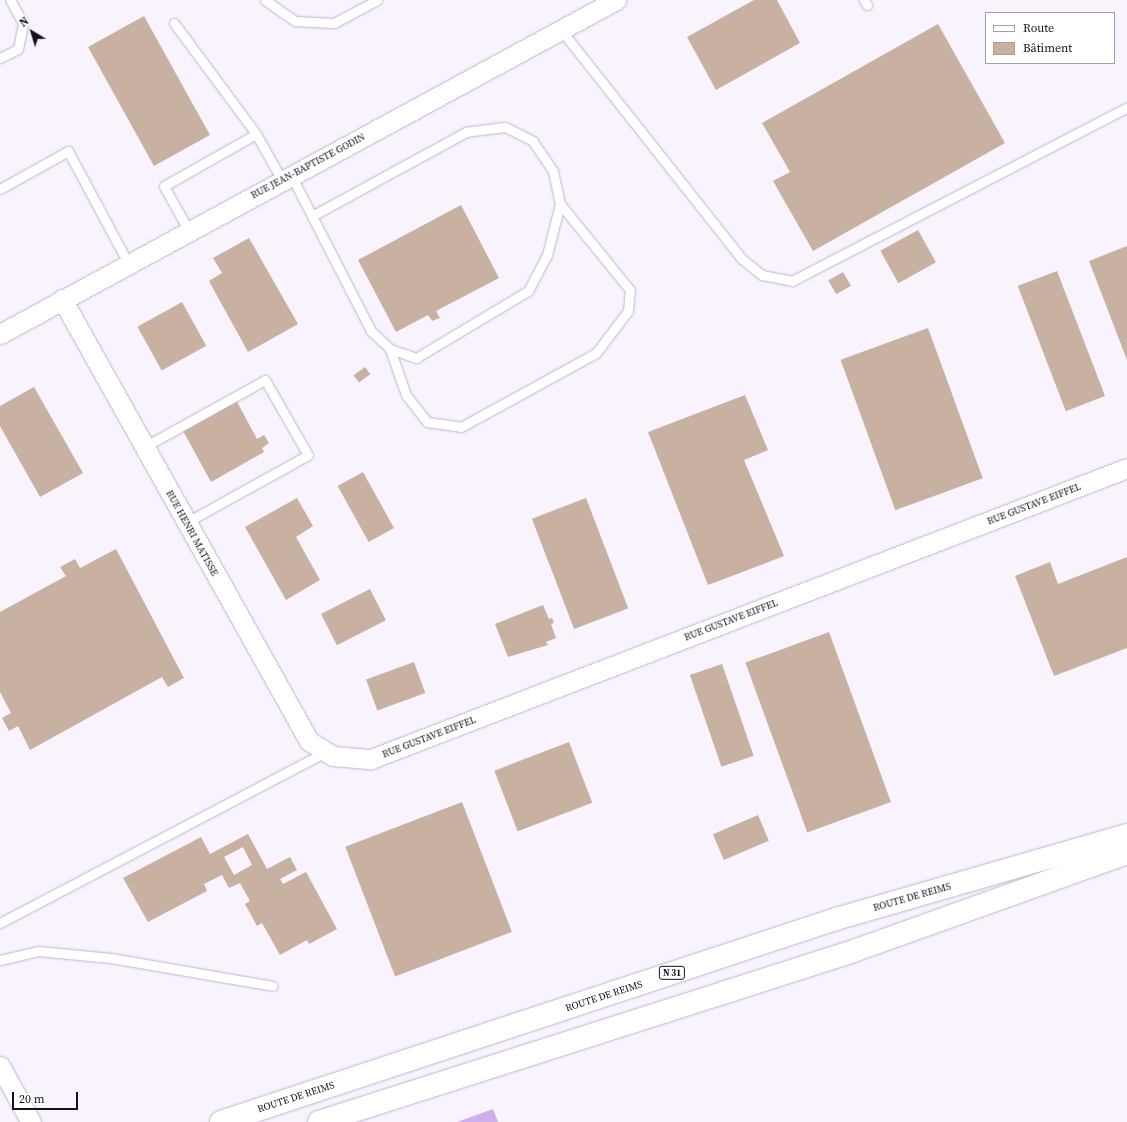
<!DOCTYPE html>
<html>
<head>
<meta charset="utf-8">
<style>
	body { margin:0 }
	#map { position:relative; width:1127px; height:1122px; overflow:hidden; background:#f8f3fd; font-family:"Source Serif 4",serif }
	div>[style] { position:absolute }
	.forest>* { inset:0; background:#cfaeed }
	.building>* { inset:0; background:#c9b1a1; transform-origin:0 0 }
	.roads { filter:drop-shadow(0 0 1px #c1b5cd) drop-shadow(0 0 1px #c1b5cd) }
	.service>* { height:9px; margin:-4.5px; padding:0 4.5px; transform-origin:4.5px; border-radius:4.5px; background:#fff }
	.minor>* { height:19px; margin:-9.5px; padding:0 9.5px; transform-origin:9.5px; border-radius:9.5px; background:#fff }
	.primary>* { height:22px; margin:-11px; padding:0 11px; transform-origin:11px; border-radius:11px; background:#fff }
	span { translate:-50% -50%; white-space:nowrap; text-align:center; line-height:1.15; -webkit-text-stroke:3px #fff; paint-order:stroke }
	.shield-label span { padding:1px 3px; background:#fff; border:1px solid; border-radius:3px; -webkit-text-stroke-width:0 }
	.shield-label { font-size:9px; color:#151119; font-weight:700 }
	.street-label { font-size:10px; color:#151119 }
	.legend { position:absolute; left:985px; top:12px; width:130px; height:52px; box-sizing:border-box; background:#fff; border:1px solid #a1a0a3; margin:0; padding:5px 7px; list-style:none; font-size:12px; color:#151119 }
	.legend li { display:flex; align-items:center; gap:8px; height:20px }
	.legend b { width:20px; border:1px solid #a1a0a3 }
	.north { position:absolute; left:12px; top:12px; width:40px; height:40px; -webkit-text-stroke:3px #fff; paint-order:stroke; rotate:322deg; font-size:11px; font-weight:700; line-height:16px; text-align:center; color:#151119 }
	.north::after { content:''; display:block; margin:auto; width:14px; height:18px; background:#151119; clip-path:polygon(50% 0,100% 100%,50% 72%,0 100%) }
	.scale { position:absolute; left:12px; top:1092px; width:66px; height:18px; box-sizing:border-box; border:2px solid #151119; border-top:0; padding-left:5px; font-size:12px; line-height:14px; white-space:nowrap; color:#151119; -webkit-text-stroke:3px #fff; paint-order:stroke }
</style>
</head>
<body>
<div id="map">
	<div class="forest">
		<div style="clip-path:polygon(493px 1109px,498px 1122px,457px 1122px)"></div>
	</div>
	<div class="building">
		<div style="clip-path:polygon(754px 0,777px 0,800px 43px,716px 90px,687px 37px)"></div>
		<div style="left:144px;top:16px;width:136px;height:64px;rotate:61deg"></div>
		<div style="clip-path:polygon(938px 24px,1005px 143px,813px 251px,773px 181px,790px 172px,762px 123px)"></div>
		<div style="clip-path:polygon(461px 205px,499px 278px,436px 311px,440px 318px,432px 321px,428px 315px,396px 332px,358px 260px)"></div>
		<div style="left:918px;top:230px;width:37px;height:43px;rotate:61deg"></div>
		<div style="clip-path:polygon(249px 238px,298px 324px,248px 352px,209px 281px,222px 273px,213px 258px)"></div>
		<div style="clip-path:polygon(1127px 246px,1127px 360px,1089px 261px)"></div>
		<div style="left:1057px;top:271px;width:134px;height:42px;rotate:69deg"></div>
		<div style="left:843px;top:272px;width:16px;height:17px;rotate:60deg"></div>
		<div style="left:182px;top:302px;width:50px;height:51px;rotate:61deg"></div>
		<div style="left:928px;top:328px;width:160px;height:93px;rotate:70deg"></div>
		<div style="left:365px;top:367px;width:9px;height:14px;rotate:54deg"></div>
		<div style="clip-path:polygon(34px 387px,83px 473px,40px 497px,0 426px,0 406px)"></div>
		<div style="clip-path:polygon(745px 395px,768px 450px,744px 460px,784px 556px,708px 585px,648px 432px)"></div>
		<div style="clip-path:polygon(236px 400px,257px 439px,264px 435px,269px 443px,262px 448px,264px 452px,211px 482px,182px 429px)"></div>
		<div style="left:363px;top:472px;width:64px;height:29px;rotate:61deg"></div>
		<div style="clip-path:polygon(297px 498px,313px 526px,296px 537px,320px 580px,286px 600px,245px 527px)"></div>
		<div style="left:586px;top:498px;width:118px;height:58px;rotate:69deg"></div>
		<div style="clip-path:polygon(116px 549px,184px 678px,168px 687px,162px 677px,30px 750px,18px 726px,9px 731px,2px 718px,11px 713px,0 692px,0 612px,66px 576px,60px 567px,75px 559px,80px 568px)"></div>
		<div style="clip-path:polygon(1127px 557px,1127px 648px,1054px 676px,1015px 576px,1050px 562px,1058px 584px)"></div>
		<div style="left:370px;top:589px;width:35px;height:55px;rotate:63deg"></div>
		<div style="clip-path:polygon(543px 605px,549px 619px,552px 618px,554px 623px,551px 624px,556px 638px,546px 642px,548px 645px,508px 657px,495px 624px)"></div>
		<div style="left:829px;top:632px;width:181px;height:89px;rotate:70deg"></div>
		<div style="left:414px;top:662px;width:33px;height:51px;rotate:70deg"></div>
		<div style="left:722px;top:664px;width:97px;height:34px;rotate:71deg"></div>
		<div style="left:569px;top:742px;width:65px;height:80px;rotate:69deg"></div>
		<div style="left:462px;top:802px;width:139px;height:125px;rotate:69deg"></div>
		<div style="left:758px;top:815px;width:28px;height:49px;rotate:67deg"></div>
		<div style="clip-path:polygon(evenodd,248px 834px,267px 869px,290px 857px,297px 870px,280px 879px,283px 884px,306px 872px,337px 929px,309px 944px,307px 940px,280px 955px,262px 923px,257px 926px,245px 904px,250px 901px,240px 883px,229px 888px,222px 875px,204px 884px,207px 891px,148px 922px,123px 878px,201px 837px,210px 854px,248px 834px,243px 847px,252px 865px,234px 875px,224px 857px,243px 847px)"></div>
	</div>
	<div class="roads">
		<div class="service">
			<div style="left:265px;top:0;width:37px;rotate:35deg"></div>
			<div style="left:295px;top:21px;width:39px;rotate:3deg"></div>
			<div style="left:334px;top:23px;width:49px;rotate:-28.1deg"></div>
			<div style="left:864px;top:0;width:6px;rotate:59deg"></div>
			<div style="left:174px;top:23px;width:138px;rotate:53.5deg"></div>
			<div style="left:256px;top:134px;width:53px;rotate:60.5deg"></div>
			<div style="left:561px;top:30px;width:292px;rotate:51.7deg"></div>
			<div style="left:742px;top:259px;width:26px;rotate:39deg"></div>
			<div style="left:762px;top:275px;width:31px;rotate:11deg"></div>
			<div style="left:792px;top:281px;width:377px;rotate:-27.4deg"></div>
			<div style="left:0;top:58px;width:20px;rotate:-27deg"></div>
			<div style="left:18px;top:49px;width:26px;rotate:-79deg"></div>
			<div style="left:23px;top:23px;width:26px;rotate:-119deg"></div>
			<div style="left:291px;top:175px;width:46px;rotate:62.9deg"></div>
			<div style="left:312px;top:216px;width:129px;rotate:62.8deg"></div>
			<div style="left:371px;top:331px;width:26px;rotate:43deg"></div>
			<div style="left:390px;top:349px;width:28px;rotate:19deg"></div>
			<div style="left:416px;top:358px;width:131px;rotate:-30.9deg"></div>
			<div style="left:528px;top:291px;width:41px;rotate:-62.2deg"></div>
			<div style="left:547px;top:255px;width:53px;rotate:-75.7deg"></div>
			<div style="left:560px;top:204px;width:34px;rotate:-102deg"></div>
			<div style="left:553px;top:171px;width:36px;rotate:-124deg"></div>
			<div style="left:533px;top:141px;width:31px;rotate:-153deg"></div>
			<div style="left:505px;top:127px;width:39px;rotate:173deg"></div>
			<div style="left:466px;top:132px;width:175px;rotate:151.4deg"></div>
			<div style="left:0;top:189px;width:78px;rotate:-29.2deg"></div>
			<div style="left:68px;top:151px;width:127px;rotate:61.8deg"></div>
			<div style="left:189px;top:231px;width:51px;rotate:-119.1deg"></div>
			<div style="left:164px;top:186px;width:106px;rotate:-29.5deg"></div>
			<div style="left:390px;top:349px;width:49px;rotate:70.8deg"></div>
			<div style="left:406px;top:395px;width:34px;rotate:52deg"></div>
			<div style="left:427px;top:422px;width:34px;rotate:8deg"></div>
			<div style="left:461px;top:427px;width:154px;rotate:-28.7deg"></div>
			<div style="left:596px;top:353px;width:53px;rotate:-52.7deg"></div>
			<div style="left:628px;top:311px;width:21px;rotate:-85deg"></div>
			<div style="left:630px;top:290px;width:111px;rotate:-129.1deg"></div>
			<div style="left:144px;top:447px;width:138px;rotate:-29deg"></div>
			<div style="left:265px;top:380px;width:86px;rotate:60.2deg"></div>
			<div style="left:308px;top:455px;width:138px;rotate:151deg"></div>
			<div style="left:0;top:923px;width:368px;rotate:-27.7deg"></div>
			<div style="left:0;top:960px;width:39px;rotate:-13deg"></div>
			<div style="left:38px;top:951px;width:73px;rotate:5.5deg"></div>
			<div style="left:111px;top:958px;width:164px;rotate:9.8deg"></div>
		</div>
		<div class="minor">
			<div style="left:62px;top:299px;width:506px;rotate:60.8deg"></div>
			<div style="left:309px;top:741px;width:28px;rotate:32deg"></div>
			<div style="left:333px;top:756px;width:38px;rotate:5deg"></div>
			<div style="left:371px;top:759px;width:810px;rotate:-21.05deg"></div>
			<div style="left:0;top:334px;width:701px;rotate:-28.47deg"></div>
			<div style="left:0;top:1066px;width:64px;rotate:61deg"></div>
		</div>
		<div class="primary">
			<div style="left:221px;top:1122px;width:648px;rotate:-18.27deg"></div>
			<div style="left:836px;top:919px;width:303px;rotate:-16.1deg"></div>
			<div style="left:319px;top:1122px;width:555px;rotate:-17.72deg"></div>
			<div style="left:848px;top:953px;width:296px;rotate:-19.7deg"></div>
		</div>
	</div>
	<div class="shield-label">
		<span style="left:672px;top:973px">N 31</span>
	</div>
	<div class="street-label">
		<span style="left:308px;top:166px;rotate:-28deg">RUE JEAN-BAPTISTE GODIN</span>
		<span style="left:1034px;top:504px;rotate:-21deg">RUE GUSTAVE EIFFEL</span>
		<span style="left:192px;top:533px;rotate:61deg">RUE HENRI MATISSE</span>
		<span style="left:731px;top:620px;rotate:-21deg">RUE GUSTAVE EIFFEL</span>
		<span style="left:429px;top:737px;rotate:-21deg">RUE GUSTAVE EIFFEL</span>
		<span style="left:912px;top:897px;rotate:-16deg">ROUTE DE REIMS</span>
		<span style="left:604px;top:996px;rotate:-18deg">ROUTE DE REIMS</span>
		<span style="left:296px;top:1097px;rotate:-18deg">ROUTE DE REIMS</span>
	</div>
	<ul class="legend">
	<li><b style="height:5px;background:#fff"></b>Route</li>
	<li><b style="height:11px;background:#c9b1a1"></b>Bâtiment</li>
	</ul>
	<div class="north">N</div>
	<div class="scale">20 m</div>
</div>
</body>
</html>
